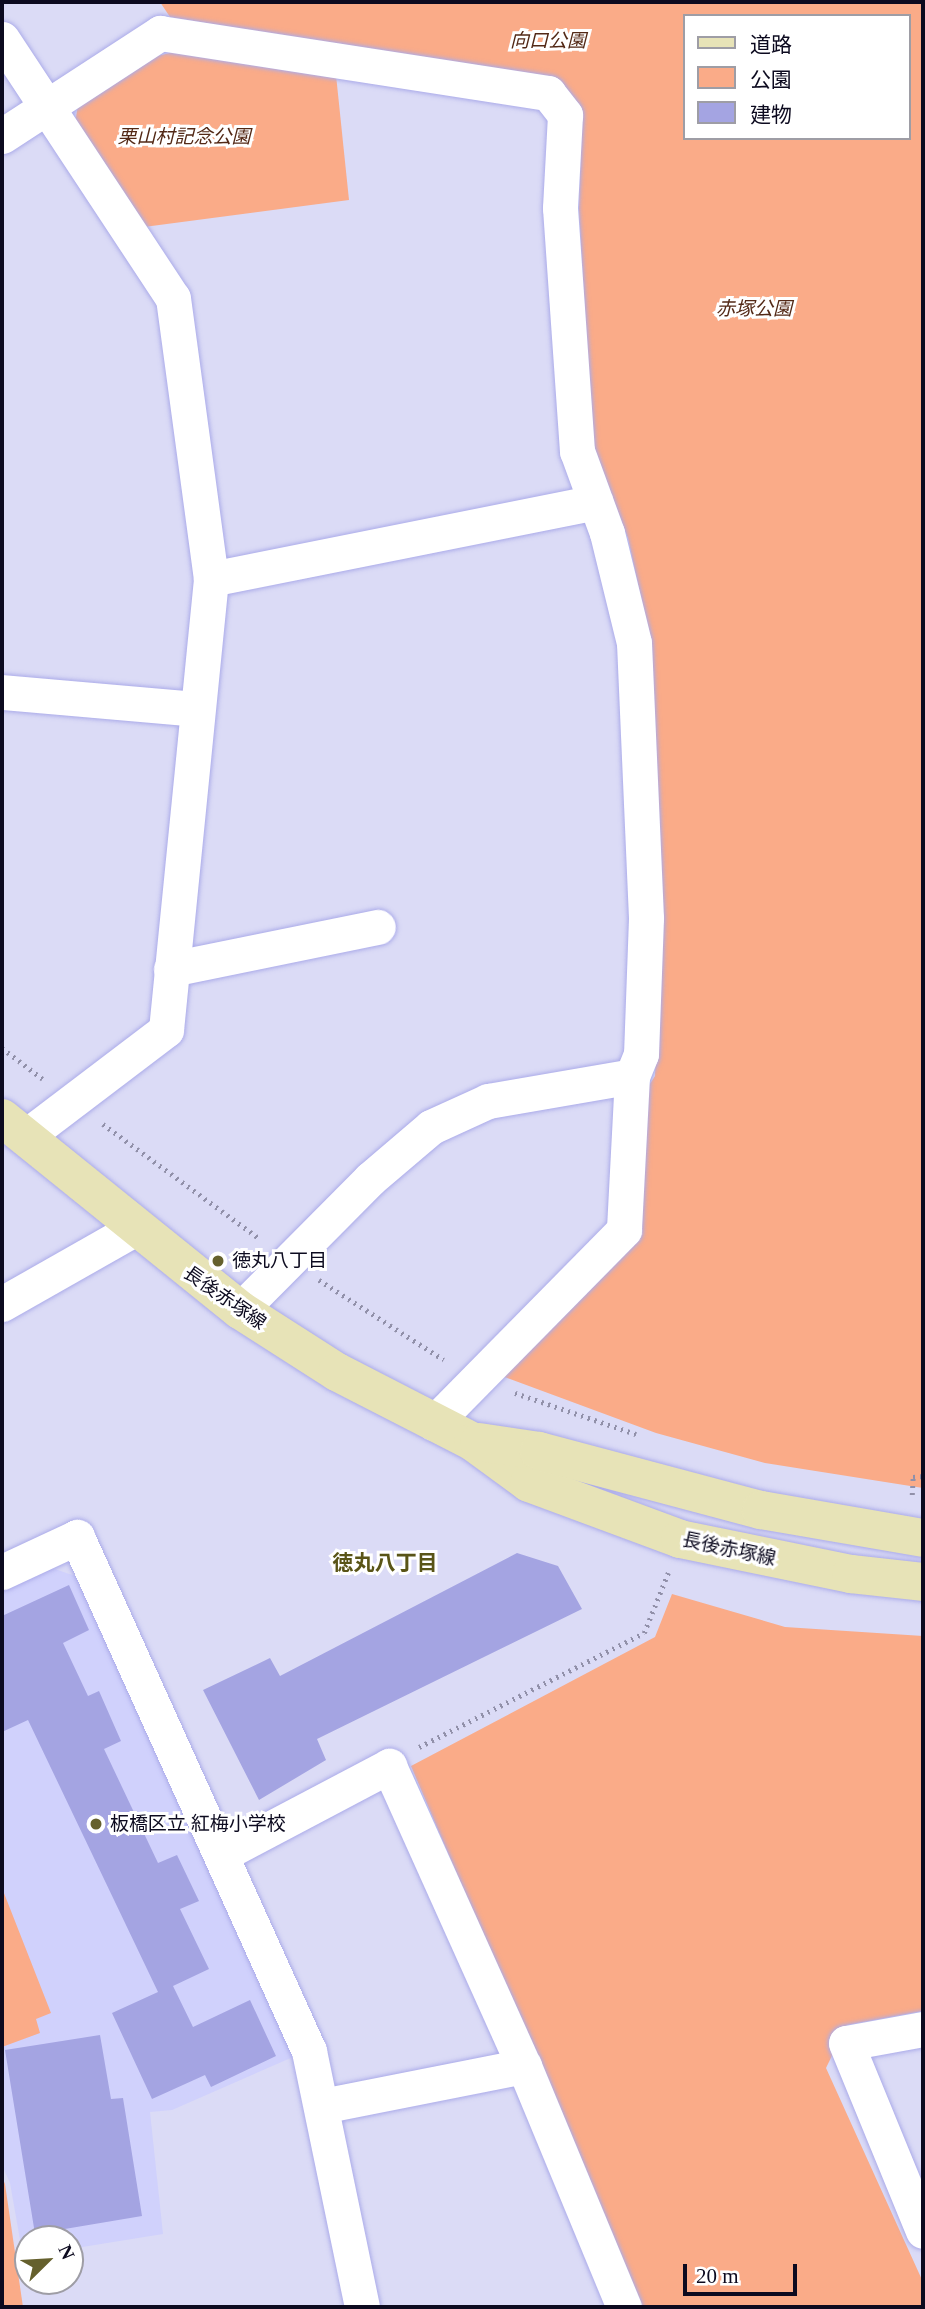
<!DOCTYPE html>
<html>
<head>
<meta charset="utf-8">
<style>
	body { margin:0 }
	#map { position:relative; width:925px; height:2309px; overflow:hidden; background:#dbdbf6; font-family:"Times New Roman","Noto Sans JP",serif }
	div>[style] { position:absolute }
	.built>* { inset:0; background:#d0d1fc }
	.green>* { inset:0; background:#faab88 }
	.building>* { inset:0; background:#a4a4e2 }
	.path>* { height:4.5px; margin-top:-2.25px; transform-origin:0; background:repeating-linear-gradient(90deg,#9190a9 0 2px,transparent 0 7px) }
	.roads { filter:drop-shadow(0 0 2px #ababe9) drop-shadow(0 0 2px #ababe9) }
	.minor>* { height:35px; margin:-17.5px; padding:0 17.5px; transform-origin:17.5px; border-radius:17.5px; background:#fff }
	.secondary>* { height:38px; margin:-19px; padding:0 19px; transform-origin:19px; border-radius:19px; background:#e7e3b7 }
	.dots>* { width:19px; height:19px; translate:-50% -50%; box-sizing:border-box; border:4px solid #fff; border-radius:50% }
	span { translate:-50% -50%; white-space:nowrap; text-align:center; line-height:1.15; -webkit-text-stroke:6px #fff; paint-order:stroke }
	.park-label { font-size:19px; color:#532916; font-style:italic }
	.poi-label { font-size:19px; color:#0c0a1f }
	.left { translate:0 -50%; text-align:left }
	.street-label { font-size:19px; color:#0c0a1f }
	.neighbourhood-label { font-size:21px; color:#595417; font-weight:700 }
	.frame { position:absolute; inset:0; border:4px solid #0c0a1f; pointer-events:none }
	.legend { position:absolute; left:683px; top:14px; width:228px; height:126px; box-sizing:border-box; background:#fff; border:2px solid #9e9da5; margin:0; padding:9px 12px; list-style:none; font-size:21px; color:#0c0a1f }
	.legend li { display:flex; align-items:center; gap:14px; height:35px }
	.legend b { width:35px; border:2px solid #9e9da5 }
	.north { position:absolute; left:14px; top:2225px; width:70px; height:70px; box-sizing:border-box; background:#fff; border:2px solid #9e9da5; border-radius:50%; rotate:66deg; font-size:19px; font-weight:700; line-height:28px; text-align:center; color:#0c0a1f }
	.north::after { content:''; display:block; margin:auto; width:24px; height:32px; background:#65602d; clip-path:polygon(50% 0,100% 100%,50% 72%,0 100%) }
	.scale { position:absolute; left:683px; top:2264px; width:114px; height:32px; box-sizing:border-box; border:4px solid #0c0a1f; border-top:0; padding-left:9px; font-size:21px; line-height:24px; white-space:nowrap; color:#0c0a1f; -webkit-text-stroke:5px #fff; paint-order:stroke }
</style>
</head>
<body>
<div id="map">
	<div class="built">
		<div style="clip-path:polygon(52px 1568px,81px 1578px,293px 2057px,172px 2110px,150px 2112px,163px 2234px,70px 2249px,70px 2239px,28px 2239px,28px 2256px,23px 2257px,10px 2183px,2px 2165px,2px 1591px)"></div>
	</div>
	<div class="green">
		<div style="clip-path:polygon(evenodd,160px 2px,923px 2px,923px 1488px,765px 1463px,656px 1433px,499px 1375px,607px 1268px,643px 1095px,655px 1076px,662px 904px,651px 644px,628px 538px,593px 450px,579px 210px,582px 114px,556px 82px,170px 17px,160px 2px,685px 16px,909px 16px,909px 138px,685px 138px,685px 16px)"></div>
		<div style="clip-path:polygon(178px 51px,336px 75px,349px 200px,144px 227px,75px 123px,78px 105px,149px 58px)"></div>
		<div style="clip-path:polygon(672px 1594px,785px 1627px,923px 1636px,923px 2011px,847px 2025px,826px 2068px,923px 2282px,923px 2307px,641px 2307px,411px 1766px,655px 1637px)"></div>
		<div style="clip-path:polygon(2px 1888px,51px 2013px,36px 2019px,40px 2033px,2px 2047px)"></div>
		<div style="clip-path:polygon(2px 2177px,5px 2184px,23px 2307px,2px 2307px)"></div>
	</div>
	<div class="building">
		<div style="clip-path:polygon(517px 1553px,558px 1566px,582px 1609px,317px 1739px,326px 1760px,259px 1800px,203px 1690px,270px 1658px,280px 1676px)"></div>
		<div style="clip-path:polygon(69px 1585px,89px 1630px,63px 1643px,88px 1696px,99px 1691px,121px 1741px,104px 1749px,158px 1863px,177px 1855px,199px 1901px,180px 1909px,209px 1969px,173px 1986px,193px 2027px,250px 2000px,276px 2056px,211px 2087px,205px 2075px,152px 2099px,112px 2013px,158px 1992px,28px 1720px,2px 1732px,2px 1616px)"></div>
		<div style="clip-path:polygon(100px 2035px,111px 2099px,123px 2098px,142px 2216px,35px 2234px,5px 2050px)"></div>
	</div>
	<div class="path">
		<div style="left:2px;top:1048px;width:51px;rotate:37.1deg"></div>
		<div style="left:103px;top:1124px;width:195px;rotate:36.2deg"></div>
		<div style="left:319px;top:1280px;width:148px;rotate:32.6deg"></div>
		<div style="left:515px;top:1393px;width:128px;rotate:18.7deg"></div>
		<div style="left:912px;top:1495px;width:18px;rotate:-87deg"></div>
		<div style="left:913px;top:1477px;width:10px;rotate:-6deg"></div>
		<div style="left:419px;top:1747px;width:252px;rotate:-26.9deg"></div>
		<div style="left:644px;top:1633px;width:65px;rotate:-68.2deg"></div>
	</div>
	<div class="roads">
		<div class="minor">
			<div style="left:2px;top:39px;width:310px;rotate:56.6deg"></div>
			<div style="left:173px;top:298px;width:284px;rotate:82.3deg"></div>
			<div style="left:211px;top:579px;width:453px;rotate:95.7deg"></div>
			<div style="left:166px;top:1030px;width:177px;rotate:142.8deg"></div>
			<div style="left:2px;top:136px;width:189px;rotate:-33.1deg"></div>
			<div style="left:160px;top:33px;width:393px;rotate:8.8deg"></div>
			<div style="left:548px;top:93px;width:28px;rotate:52deg"></div>
			<div style="left:565px;top:115px;width:93px;rotate:93.1deg"></div>
			<div style="left:560px;top:208px;width:244px;rotate:86deg"></div>
			<div style="left:577px;top:451px;width:87px;rotate:69.9deg"></div>
			<div style="left:607px;top:533px;width:113px;rotate:76.2deg"></div>
			<div style="left:634px;top:643px;width:275px;rotate:87.5deg"></div>
			<div style="left:646px;top:918px;width:136px;rotate:92.1deg"></div>
			<div style="left:641px;top:1054px;width:24px;rotate:112deg"></div>
			<div style="left:632px;top:1076px;width:154px;rotate:93deg"></div>
			<div style="left:624px;top:1230px;width:271px;rotate:134.6deg"></div>
			<div style="left:211px;top:579px;width:392px;rotate:-11.3deg"></div>
			<div style="left:2px;top:692px;width:194px;rotate:5deg"></div>
			<div style="left:171px;top:969px;width:211px;rotate:-11.5deg"></div>
			<div style="left:2px;top:1304px;width:152px;rotate:-29.6deg"></div>
			<div style="left:240px;top:1310px;width:185px;rotate:-45.2deg"></div>
			<div style="left:370px;top:1179px;width:80px;rotate:-40.4deg"></div>
			<div style="left:431px;top:1127px;width:63px;rotate:-24.5deg"></div>
			<div style="left:488px;top:1101px;width:146px;rotate:-9.8deg"></div>
			<div style="left:2px;top:1572px;width:83px;rotate:-25deg"></div>
			<div style="left:77px;top:1537px;width:564px;rotate:65.71deg"></div>
			<div style="left:309px;top:2051px;width:261px;rotate:78.3deg"></div>
			<div style="left:224px;top:1853px;width:187px;rotate:-27.8deg"></div>
			<div style="left:389px;top:1766px;width:329px;rotate:65.8deg"></div>
			<div style="left:524px;top:2066px;width:261px;rotate:67.5deg"></div>
			<div style="left:923px;top:2029px;width:78px;rotate:169.7deg"></div>
			<div style="left:846px;top:2043px;width:203px;rotate:67.7deg"></div>
			<div style="left:322px;top:2106px;width:206px;rotate:-11.2deg"></div>
		</div>
		<div class="secondary">
			<div style="left:2px;top:1118px;width:306px;rotate:38.9deg"></div>
			<div style="left:240px;top:1310px;width:115px;rotate:32.6deg"></div>
			<div style="left:337px;top:1372px;width:153px;rotate:27.2deg"></div>
			<div style="left:473px;top:1442px;width:69px;rotate:36.2deg"></div>
			<div style="left:529px;top:1483px;width:161px;rotate:20.3deg"></div>
			<div style="left:680px;top:1539px;width:175px;rotate:11.6deg"></div>
			<div style="left:851px;top:1574px;width:72px;rotate:6.3deg"></div>
			<div style="left:479px;top:1442px;width:61px;rotate:8.5deg"></div>
			<div style="left:539px;top:1451px;width:230px;rotate:14.9deg"></div>
			<div style="left:761px;top:1510px;width:164px;rotate:9.8deg"></div>
		</div>
	</div>
	<div class="dots">
		<div style="left:218px;top:1261px;background:#65602d"></div>
		<div style="left:96px;top:1824px;background:#65602d"></div>
	</div>
	<div class="park-label">
		<span style="left:548px;top:41px">向口公園</span>
		<span style="left:184px;top:137px">栗山村記念公園</span>
		<span style="left:754px;top:309px">赤塚公園</span>
	</div>
	<div class="poi-label">
		<span class="left" style="left:232px;top:1261px">徳丸八丁目</span>
		<span class="left" style="left:110px;top:1824px">板橋区立 紅梅小学校</span>
	</div>
	<div class="street-label">
		<span style="left:225px;top:1298px;rotate:35deg">長後赤塚線</span>
		<span style="left:729px;top:1549px;rotate:12deg">長後赤塚線</span>
	</div>
	<div class="neighbourhood-label">
		<span style="left:385px;top:1563px">徳丸八丁目</span>
	</div>
	<div class="frame"></div>
	<ul class="legend">
	<li><b style="height:9px;background:#e7e3b7"></b>道路</li>
	<li><b style="height:19px;background:#faab88"></b>公園</li>
	<li><b style="height:19px;background:#a4a4e2"></b>建物</li>
	</ul>
	<div class="north">N</div>
	<div class="scale">20 m</div>
</div>
</body>
</html>
